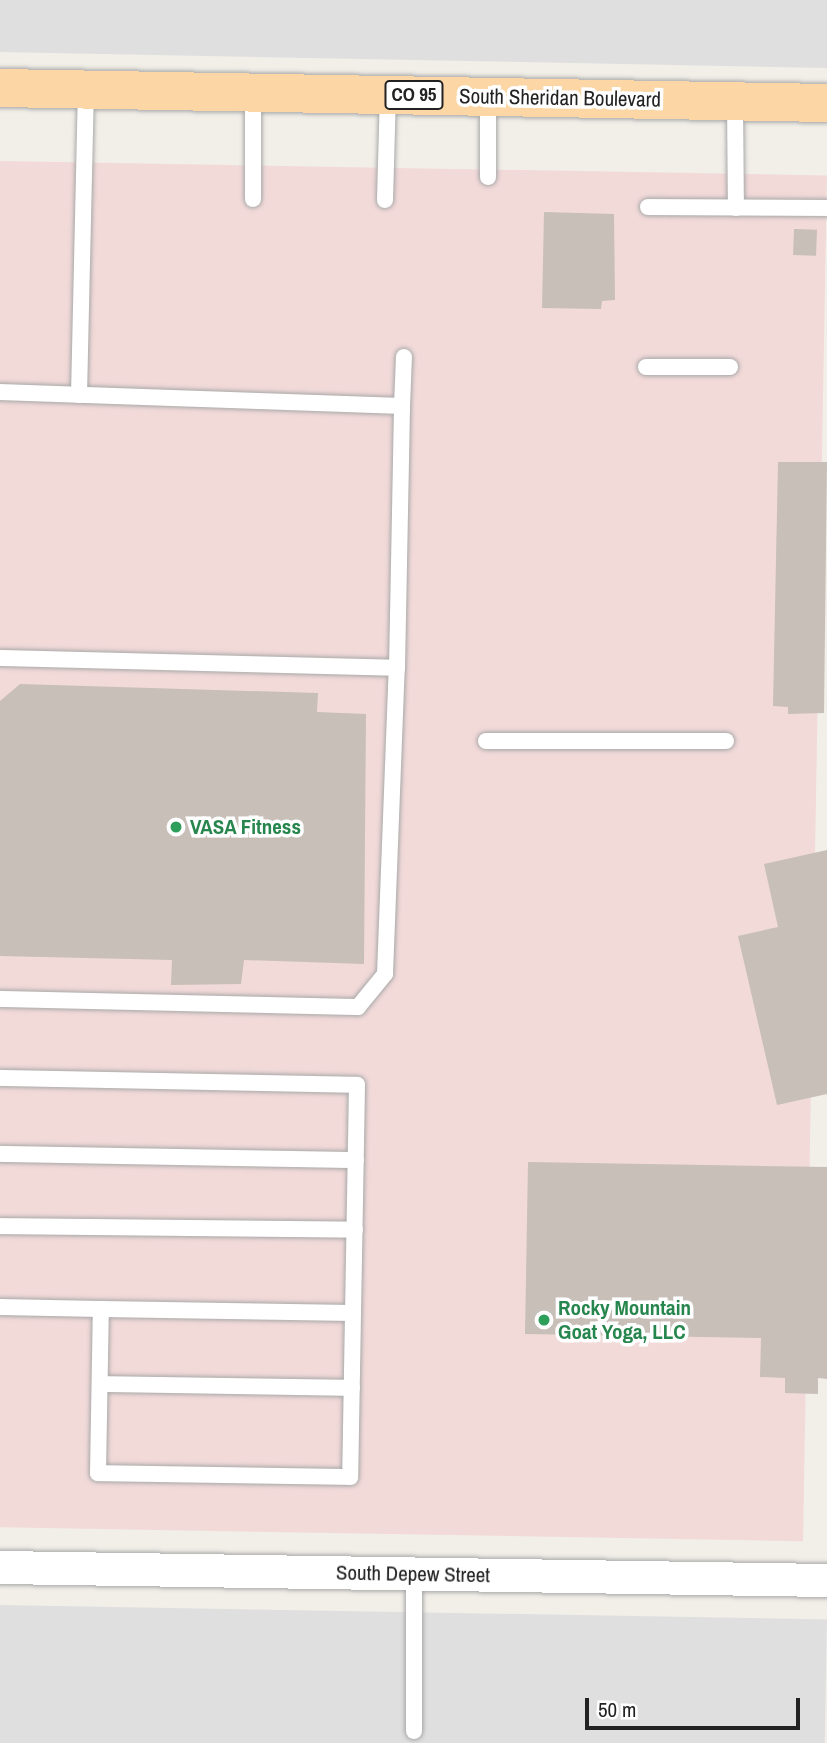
<!DOCTYPE html>
<html>
<head>
<meta charset="utf-8">
<style>
	body { margin:0 }
	#map { position:relative; width:827px; height:1743px; overflow:hidden; background:#f2efe9; font-family:"Archivo Narrow",sans-serif }
	div>[style] { position:absolute }
	.residential>* { inset:0; background:#e0dfdf; transform-origin:0 0 }
	.commercial>* { inset:0; background:#f2dad9; transform-origin:0 0 }
	.building>* { inset:0; background:#c7bfb8; transform-origin:0 0 }
	.roads { filter:drop-shadow(0 0 2px #a9a9a9) drop-shadow(0 0 2px #a9a9a9) }
	.lane>* { height:16px; margin:-8px; padding:0 8px; transform-origin:8px; border-radius:8px; background:#fff }
	.street>* { height:33px; margin:-16.5px; padding:0 16.5px; transform-origin:16.5px; border-radius:16.5px; background:#fff }
	.primary>* { height:38px; margin:-19px; padding:0 19px; transform-origin:19px; border-radius:19px; background:#fcd6a4 }
	.dots>* { width:19px; height:19px; translate:-50% -50%; box-sizing:border-box; border:4px solid #fff; border-radius:50% }
	span { translate:-50% -50%; white-space:nowrap; text-align:center; line-height:1.15; -webkit-text-stroke:7px #fff; paint-order:stroke }
	.shield-label span { padding:2px 5px; background:#fff; border:2px solid; border-radius:5px; -webkit-text-stroke-width:0 }
	.shield-label { font-size:19px; color:#222; font-weight:700 }
	.street-label { font-size:21px; color:#222 }
	.leisure-label { font-size:21px; color:#27864d; font-weight:700 }
	.left { translate:0 -50%; text-align:left }
	.scale { position:absolute; left:585px; top:1698px; width:215px; height:32px; box-sizing:border-box; border:4px solid #222; border-top:0; padding-left:9px; font-size:21px; line-height:24px; white-space:nowrap; color:#222; -webkit-text-stroke:5px #fff; paint-order:stroke }
</style>
</head>
<body>
<div id="map">
	<div class="residential">
		<div style="clip-path:polygon(0 0,827px 0,827px 68px,0 52px)"></div>
		<div style="left:0;top:1605px;width:827px;height:138px;rotate:1deg"></div>
	</div>
	<div class="commercial">
		<div style="left:0;top:161px;width:827px;height:1366px;rotate:1deg"></div>
	</div>
	<div class="building">
		<div style="clip-path:polygon(544px 212px,614px 214px,615px 300px,602px 301px,601px 309px,542px 308px)"></div>
		<div style="left:794px;top:229px;width:23px;height:26px;rotate:2deg"></div>
		<div style="clip-path:polygon(778px 462px,827px 462px,824px 713px,788px 714px,788px 707px,773px 706px)"></div>
		<div style="clip-path:polygon(20px 684px,318px 693px,317px 712px,366px 714px,364px 964px,244px 960px,241px 984px,171px 985px,172px 960px,0 956px,0 701px)"></div>
		<div style="clip-path:polygon(827px 850px,827px 1094px,777px 1105px,738px 936px,778px 927px,764px 864px)"></div>
		<div style="clip-path:polygon(528px 1162px,827px 1167px,827px 1379px,818px 1378px,818px 1394px,785px 1393px,785px 1378px,760px 1377px,761px 1338px,525px 1334px)"></div>
	</div>
	<div class="roads">
		<div class="lane">
			<div style="left:488px;top:97px;width:80px;rotate:90deg"></div>
			<div style="left:735px;top:101px;width:107px;rotate:89.5deg"></div>
			<div style="left:253px;top:199px;width:106px;rotate:-90deg"></div>
			<div style="left:385px;top:200px;width:105px;rotate:-88.4deg"></div>
			<div style="left:648px;top:207px;width:179px;rotate:0.3deg"></div>
			<div style="left:646px;top:367px;width:84px"></div>
			<div style="left:0;top:392px;width:402px;rotate:2deg"></div>
			<div style="left:402px;top:406px;width:49px;rotate:-87.7deg"></div>
			<div style="left:79px;top:395px;width:305px;rotate:-88.7deg"></div>
			<div style="left:0;top:658px;width:397px;rotate:1.4deg"></div>
			<div style="left:397px;top:668px;width:262px;rotate:-88.9deg"></div>
			<div style="left:486px;top:741px;width:240px"></div>
			<div style="left:0;top:999px;width:358px;rotate:1.3deg"></div>
			<div style="left:358px;top:1007px;width:43px;rotate:-50.7deg"></div>
			<div style="left:385px;top:974px;width:306px;rotate:-87.8deg"></div>
			<div style="left:0;top:1078px;width:357px;rotate:1.1deg"></div>
			<div style="left:357px;top:1085px;width:392px;rotate:91deg"></div>
			<div style="left:350px;top:1477px;width:252px;rotate:-179.1deg"></div>
			<div style="left:98px;top:1473px;width:164px;rotate:-89deg"></div>
			<div style="left:101px;top:1309px;width:101px;rotate:-178.9deg"></div>
			<div style="left:0;top:1154px;width:356px;rotate:1deg"></div>
			<div style="left:0;top:1226px;width:355px;rotate:0.6deg"></div>
			<div style="left:101px;top:1309px;width:252px;rotate:0.9deg"></div>
			<div style="left:100px;top:1384px;width:252px;rotate:0.9deg"></div>
			<div style="left:414px;top:1731px;width:157px;rotate:-90deg"></div>
		</div>
		<div class="street">
			<div style="left:0;top:1567px;width:827px;rotate:0.9deg"></div>
		</div>
		<div class="primary">
			<div style="left:0;top:88px;width:827px;rotate:1.04deg"></div>
		</div>
	</div>
	<div class="dots">
		<div style="left:176px;top:827px;background:#2e9e5b"></div>
		<div style="left:544px;top:1320px;background:#2e9e5b"></div>
	</div>
	<div class="shield-label">
		<span style="left:414px;top:95px">CO 95</span>
	</div>
	<div class="street-label">
		<span style="left:560px;top:98px;rotate:1deg">South Sheridan Boulevard</span>
		<span style="left:413px;top:1574px;rotate:1deg">South Depew Street</span>
	</div>
	<div class="leisure-label">
		<span class="left" style="left:190px;top:827px">VASA Fitness</span>
		<span class="left" style="left:558px;top:1320px">Rocky Mountain<br>Goat Yoga, LLC</span>
	</div>
	<div class="scale">50 m</div>
</div>
</body>
</html>
